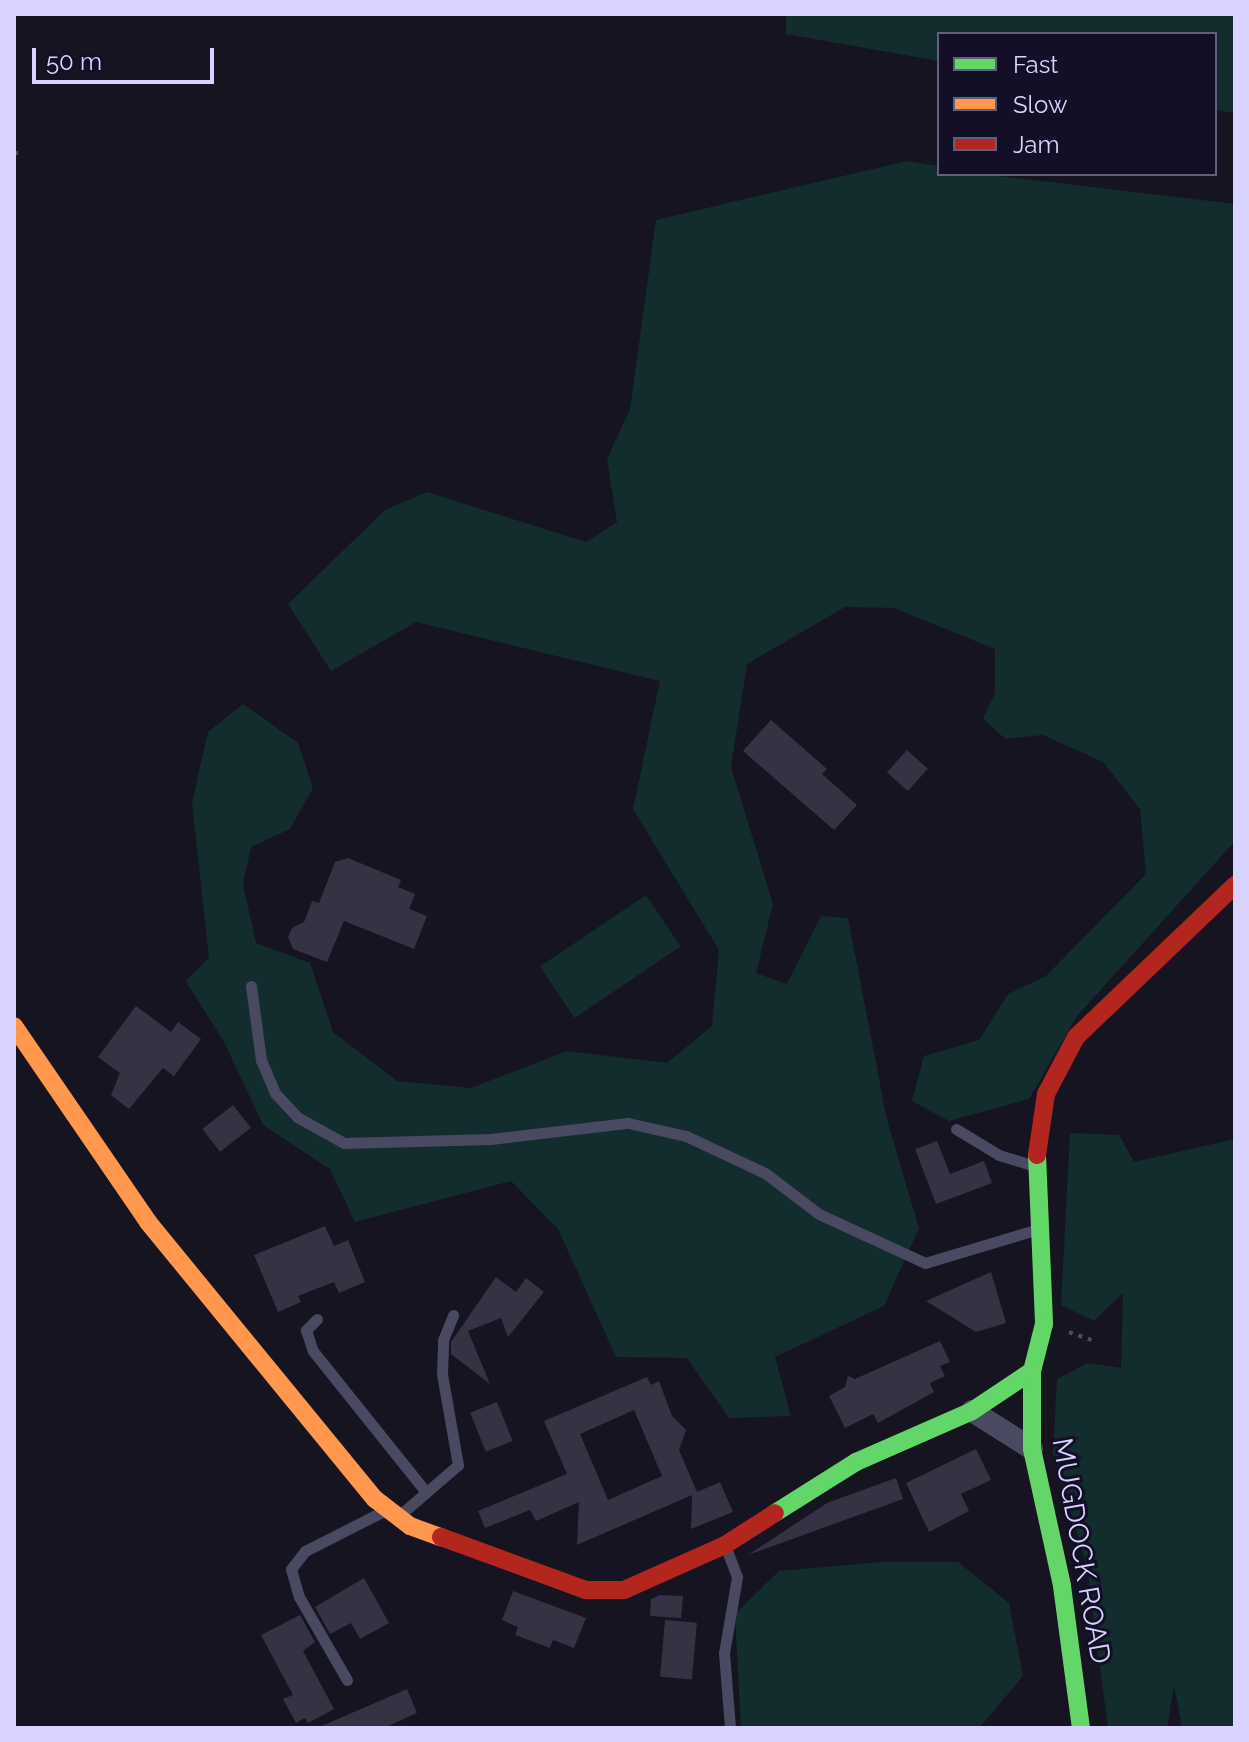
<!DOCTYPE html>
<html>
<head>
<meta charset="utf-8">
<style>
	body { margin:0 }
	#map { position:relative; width:1249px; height:1742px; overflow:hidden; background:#161421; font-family:Raleway,sans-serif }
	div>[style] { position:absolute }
	.green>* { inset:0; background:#132c2d; transform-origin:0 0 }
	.building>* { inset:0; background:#343243; transform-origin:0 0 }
	.path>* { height:4px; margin-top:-2px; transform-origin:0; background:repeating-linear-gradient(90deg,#44505f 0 4px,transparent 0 10px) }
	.lane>* { height:11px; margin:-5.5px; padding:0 5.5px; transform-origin:5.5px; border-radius:5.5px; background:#4a4962 }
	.street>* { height:22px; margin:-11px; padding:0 11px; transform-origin:11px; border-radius:11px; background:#4a4962 }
	.fast>* { height:18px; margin:-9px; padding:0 9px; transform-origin:9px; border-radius:9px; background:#63d668 }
	.slow>* { height:18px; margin:-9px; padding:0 9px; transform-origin:9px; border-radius:9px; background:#ff974d }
	.jam>* { height:18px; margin:-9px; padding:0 9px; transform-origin:9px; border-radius:9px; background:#b3261e }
	span { translate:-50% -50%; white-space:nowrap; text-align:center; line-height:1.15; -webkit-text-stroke:6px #130f26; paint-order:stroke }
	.street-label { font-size:28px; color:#d9d4ff }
	.frame { position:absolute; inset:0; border:16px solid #d9d4ff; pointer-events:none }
	.legend { position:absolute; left:937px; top:32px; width:280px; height:144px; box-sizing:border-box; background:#130f26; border:2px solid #625e7d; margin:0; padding:10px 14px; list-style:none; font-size:24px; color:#d9d4ff }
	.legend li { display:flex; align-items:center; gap:16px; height:40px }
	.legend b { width:40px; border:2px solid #625e7d }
	.scale { position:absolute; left:32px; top:48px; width:182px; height:36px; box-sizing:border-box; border:4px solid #d9d4ff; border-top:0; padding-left:10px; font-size:24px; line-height:28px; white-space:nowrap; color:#d9d4ff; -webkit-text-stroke:6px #130f26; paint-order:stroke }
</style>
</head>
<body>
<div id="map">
	<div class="green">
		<div style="clip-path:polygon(786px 14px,1235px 14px,1235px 113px,1215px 110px,1215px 34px,939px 34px,939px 61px,786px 34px)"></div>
		<div style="clip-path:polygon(907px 161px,939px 166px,939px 174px,982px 174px,1235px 204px,1235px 841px,1077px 1016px,1029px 1099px,949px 1121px,912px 1101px,924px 1056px,979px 1040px,1008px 994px,1046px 976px,1146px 874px,1140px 809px,1103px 762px,1043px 735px,1005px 739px,983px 718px,995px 693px,995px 649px,894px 608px,845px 607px,747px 664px,731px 767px,773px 904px,756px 973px,787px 984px,821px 916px,848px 918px,887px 1120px,919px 1228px,884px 1306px,775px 1357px,791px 1416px,729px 1418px,687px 1358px,616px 1357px,558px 1229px,511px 1181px,355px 1222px,330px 1169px,263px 1125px,224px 1042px,186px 981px,209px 957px,192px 802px,208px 732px,243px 704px,298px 743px,313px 788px,290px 829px,251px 847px,243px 884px,256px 943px,310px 963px,333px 1032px,397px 1081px,471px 1088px,567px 1051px,667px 1063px,712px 1026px,719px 950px,633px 809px,660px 681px,416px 622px,331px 671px,288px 604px,385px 510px,427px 492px,586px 542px,617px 522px,607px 459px,630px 409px,656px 220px)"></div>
		<div style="left:646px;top:895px;width:62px;height:128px;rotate:56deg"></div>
		<div style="clip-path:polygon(1070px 1133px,1119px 1135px,1134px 1162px,1235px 1139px,1235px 1728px,1182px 1728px,1174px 1685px,1167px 1728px,1108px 1728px,1087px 1566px,1053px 1453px,1057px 1379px,1088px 1363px,1121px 1368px,1123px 1293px,1094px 1321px,1061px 1305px)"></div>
		<div style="clip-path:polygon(881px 1562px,958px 1562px,1009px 1603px,1023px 1676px,979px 1728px,741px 1728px,735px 1614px,779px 1571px)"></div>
	</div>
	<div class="building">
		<div style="clip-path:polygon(771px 720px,827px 769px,822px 774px,857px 805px,834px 830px,743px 751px)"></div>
		<div style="left:907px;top:750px;width:28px;height:30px;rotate:42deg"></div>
		<div style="clip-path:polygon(348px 858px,401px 880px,398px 887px,415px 894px,409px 909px,427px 916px,414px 949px,344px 921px,327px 962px,293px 949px,288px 937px,292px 928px,304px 922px,312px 901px,319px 903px,335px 862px)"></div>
		<div style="clip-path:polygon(136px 1006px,171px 1032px,178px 1022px,201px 1039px,174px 1076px,163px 1068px,129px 1109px,111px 1095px,120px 1073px,98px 1057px)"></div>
		<div style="left:233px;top:1105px;width:29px;height:39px;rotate:52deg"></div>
		<div style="clip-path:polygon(937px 1141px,950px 1174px,984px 1161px,992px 1183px,936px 1204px,915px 1149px)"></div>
		<div style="clip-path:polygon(325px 1226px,334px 1246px,348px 1240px,365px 1282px,339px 1293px,334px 1282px,298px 1296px,301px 1302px,278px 1312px,254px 1255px)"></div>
		<div style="clip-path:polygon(991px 1272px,1006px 1323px,976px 1332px,926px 1301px)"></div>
		<div style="clip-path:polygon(496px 1277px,516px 1292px,526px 1278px,544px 1292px,508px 1337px,501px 1318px,468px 1331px,490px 1384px,451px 1354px,451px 1342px)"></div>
		<div style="clip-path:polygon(940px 1341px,950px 1362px,940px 1366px,945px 1376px,930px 1383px,934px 1392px,878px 1423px,873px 1414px,845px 1428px,829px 1396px,845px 1387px,848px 1376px,855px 1379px)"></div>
		<div style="clip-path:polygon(evenodd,647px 1377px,651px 1385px,659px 1381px,672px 1416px,686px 1430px,679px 1450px,697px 1492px,720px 1482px,733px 1512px,691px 1529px,692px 1495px,577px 1545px,579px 1502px,536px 1521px,530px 1510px,485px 1528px,478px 1511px,567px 1474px,544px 1421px,647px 1377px,634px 1410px,662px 1476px,608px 1500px,580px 1434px,634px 1410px)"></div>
		<div style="left:497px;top:1402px;width:42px;height:29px;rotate:68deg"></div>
		<div style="clip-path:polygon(976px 1449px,991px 1480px,961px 1494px,969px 1511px,929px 1532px,906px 1483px)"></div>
		<div style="clip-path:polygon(896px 1478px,903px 1499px,748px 1555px,827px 1503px)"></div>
		<div style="clip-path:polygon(364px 1578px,389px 1623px,360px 1639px,351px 1623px,330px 1634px,315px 1607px)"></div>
		<div style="clip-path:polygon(513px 1591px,586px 1618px,574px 1648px,553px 1640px,550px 1648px,515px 1635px,518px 1627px,502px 1620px)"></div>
		<div style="clip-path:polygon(660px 1595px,683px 1596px,681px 1618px,650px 1616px,651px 1599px)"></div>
		<div style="clip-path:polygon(300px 1615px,315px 1642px,303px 1651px,334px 1709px,308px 1723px,305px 1718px,296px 1723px,283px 1699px,293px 1695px,261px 1635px)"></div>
		<div style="left:665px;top:1620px;width:32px;height:57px;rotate:5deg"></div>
		<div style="clip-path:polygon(407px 1689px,417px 1713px,384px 1728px,317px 1728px)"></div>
	</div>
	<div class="path">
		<div style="left:14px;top:153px;width:9px"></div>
		<div style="left:1069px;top:1332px;width:27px;rotate:20deg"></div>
	</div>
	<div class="lane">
		<div style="left:251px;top:986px;width:75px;rotate:82.3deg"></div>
		<div style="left:261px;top:1060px;width:36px;rotate:67deg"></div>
		<div style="left:275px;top:1093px;width:33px;rotate:47deg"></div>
		<div style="left:297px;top:1117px;width:54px;rotate:29deg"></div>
		<div style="left:344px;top:1143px;width:147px;rotate:-1.6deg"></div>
		<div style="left:491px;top:1139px;width:138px;rotate:-6.7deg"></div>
		<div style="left:628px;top:1123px;width:59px;rotate:12.6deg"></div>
		<div style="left:686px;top:1136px;width:87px;rotate:25.1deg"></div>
		<div style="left:765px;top:1173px;width:68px;rotate:37.2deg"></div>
		<div style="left:819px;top:1214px;width:117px;rotate:24.8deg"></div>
		<div style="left:925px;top:1263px;width:115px;rotate:-16.7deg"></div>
		<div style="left:956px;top:1129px;width:50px;rotate:31.2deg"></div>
		<div style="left:999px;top:1155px;width:34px;rotate:17deg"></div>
		<div style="left:317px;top:1319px;width:16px;rotate:135deg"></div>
		<div style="left:306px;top:1330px;width:22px;rotate:72deg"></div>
		<div style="left:313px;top:1351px;width:181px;rotate:51.3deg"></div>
		<div style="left:401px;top:1514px;width:75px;rotate:-40.7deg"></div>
		<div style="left:458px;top:1465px;width:92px;rotate:-100deg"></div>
		<div style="left:442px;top:1374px;width:34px;rotate:-88deg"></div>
		<div style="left:443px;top:1340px;width:27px;rotate:-68deg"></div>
		<div style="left:726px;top:1548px;width:31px;rotate:69deg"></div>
		<div style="left:737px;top:1577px;width:77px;rotate:99.7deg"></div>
		<div style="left:724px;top:1653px;width:75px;rotate:85.4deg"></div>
		<div style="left:347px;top:1680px;width:96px;rotate:-120deg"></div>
		<div style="left:299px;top:1597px;width:29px;rotate:-106deg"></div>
		<div style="left:291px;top:1569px;width:23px;rotate:-52deg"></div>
		<div style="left:305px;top:1551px;width:89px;rotate:-26.9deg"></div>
	</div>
	<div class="street">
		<div style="left:972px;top:1411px;width:71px;rotate:32.3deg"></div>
	</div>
	<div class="fast">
		<div style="left:1037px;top:1155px;width:169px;rotate:87.6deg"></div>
		<div style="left:1044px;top:1324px;width:49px;rotate:104.3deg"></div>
		<div style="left:1032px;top:1371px;width:78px;rotate:90deg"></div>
		<div style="left:1032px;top:1449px;width:140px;rotate:77.6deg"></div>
		<div style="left:1062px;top:1586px;width:143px;rotate:82.4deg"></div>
		<div style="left:775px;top:1513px;width:96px;rotate:-32.2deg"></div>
		<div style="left:856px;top:1462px;width:127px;rotate:-23.7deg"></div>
		<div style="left:972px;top:1411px;width:72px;rotate:-33.7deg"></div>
	</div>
	<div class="slow">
		<div style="left:14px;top:1026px;width:237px;rotate:55.6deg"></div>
		<div style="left:148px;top:1222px;width:358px;rotate:50.7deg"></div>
		<div style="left:375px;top:1499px;width:44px;rotate:37.6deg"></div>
		<div style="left:410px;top:1526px;width:33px;rotate:20deg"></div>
	</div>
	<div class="jam">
		<div style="left:1037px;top:1155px;width:62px;rotate:-81.6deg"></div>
		<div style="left:1046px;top:1094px;width:64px;rotate:-62.2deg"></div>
		<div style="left:1076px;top:1037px;width:220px;rotate:-43.7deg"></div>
		<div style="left:441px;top:1537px;width:154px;rotate:20.1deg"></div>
		<div style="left:586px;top:1590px;width:38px"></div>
		<div style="left:624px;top:1590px;width:111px;rotate:-24deg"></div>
		<div style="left:725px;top:1545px;width:59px;rotate:-32.6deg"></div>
	</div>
	<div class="street-label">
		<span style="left:1081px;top:1551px;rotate:80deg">MUGDOCK ROAD</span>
	</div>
	<div class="frame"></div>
	<ul class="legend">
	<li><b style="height:10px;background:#63d668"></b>Fast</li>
	<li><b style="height:10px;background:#ff974d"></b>Slow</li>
	<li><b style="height:10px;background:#b3261e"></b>Jam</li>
	</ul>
	<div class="scale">50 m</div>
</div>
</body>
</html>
